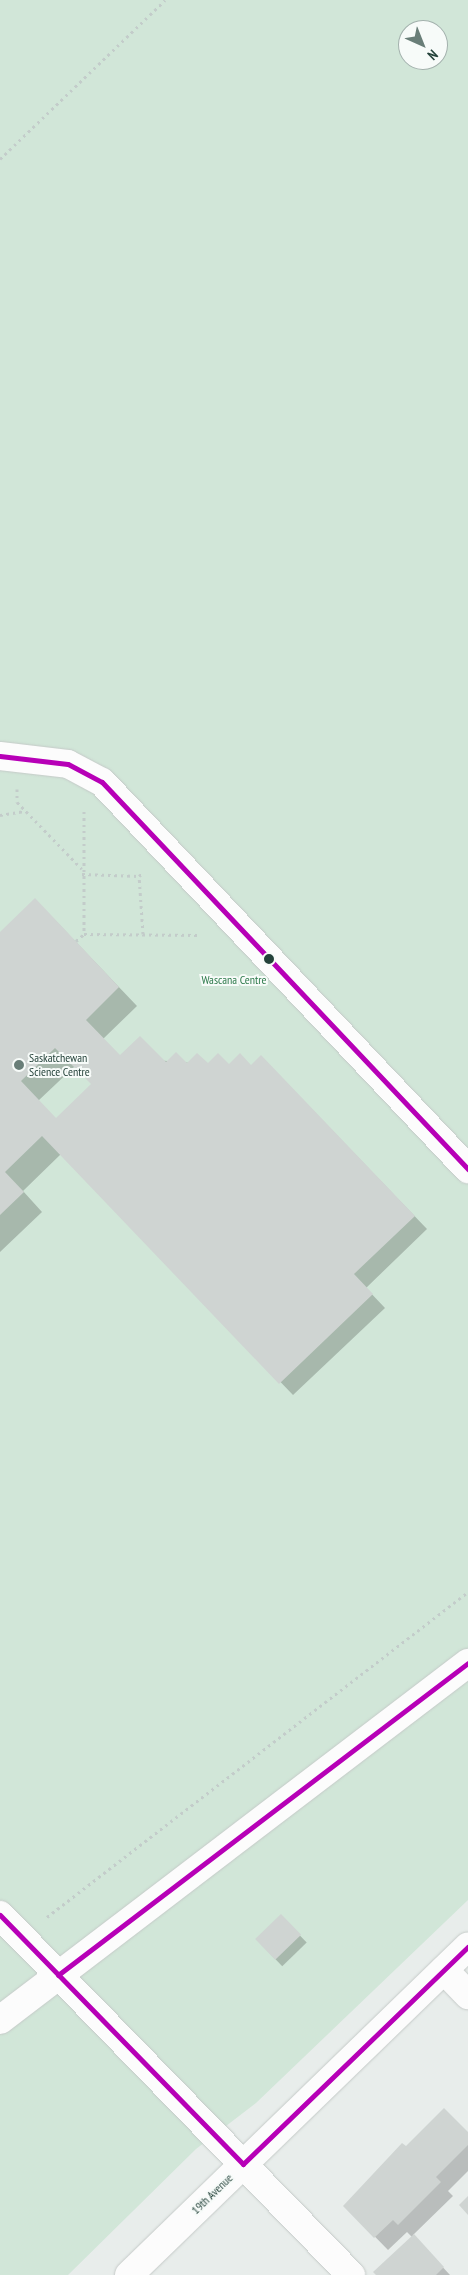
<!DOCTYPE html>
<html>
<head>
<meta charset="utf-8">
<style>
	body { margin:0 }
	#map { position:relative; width:468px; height:2275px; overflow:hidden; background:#e8edeb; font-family:"PT Sans Narrow",sans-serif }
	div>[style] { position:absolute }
	.green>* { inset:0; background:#d1e6d8 }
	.shadow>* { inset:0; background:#0003; transform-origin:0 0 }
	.building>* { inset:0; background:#cfd4d2; transform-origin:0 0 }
	.path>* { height:3px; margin-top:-1.5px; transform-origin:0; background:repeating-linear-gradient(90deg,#c3ccca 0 2.5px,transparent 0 6.5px) }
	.roads { filter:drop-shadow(0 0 1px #c5cac8) drop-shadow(0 0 1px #c5cac8) }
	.minor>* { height:28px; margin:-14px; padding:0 14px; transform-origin:14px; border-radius:14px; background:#fcfcfc }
	.bus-1>* { height:5px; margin:-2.5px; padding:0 2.5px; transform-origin:2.5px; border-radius:2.5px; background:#b700b7 }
	.dots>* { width:14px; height:14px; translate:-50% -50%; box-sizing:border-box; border:2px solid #f7fbf9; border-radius:50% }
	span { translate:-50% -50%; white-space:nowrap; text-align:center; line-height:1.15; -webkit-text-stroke:4px #f7fbf9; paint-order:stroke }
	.park-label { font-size:12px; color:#2d7a4b }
	.poi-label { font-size:12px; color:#24423a }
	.left { translate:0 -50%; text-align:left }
	.street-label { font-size:12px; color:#24423a }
	.north { position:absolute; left:398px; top:20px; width:50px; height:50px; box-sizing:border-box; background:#f7fbf9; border:1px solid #a3b1ad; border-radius:50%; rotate:136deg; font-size:14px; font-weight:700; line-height:20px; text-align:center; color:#24423a }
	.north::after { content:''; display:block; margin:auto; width:18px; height:22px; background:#697e78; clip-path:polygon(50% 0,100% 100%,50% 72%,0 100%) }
</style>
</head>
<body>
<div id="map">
	<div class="green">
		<div style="clip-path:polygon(evenodd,0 0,468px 0,468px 1900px,256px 2103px,196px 2149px,68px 2275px,0 2275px,0 0,408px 30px,438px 30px,438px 60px,408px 60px,408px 30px)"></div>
	</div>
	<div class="shadow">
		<div style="clip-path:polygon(evenodd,54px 919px,137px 1006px,103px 1039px,120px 1057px,274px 1070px,427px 1229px,366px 1288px,385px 1308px,293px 1395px,61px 1154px,23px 1191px,42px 1212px,0 1252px,0 933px,54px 919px,75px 1066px,93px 1084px,58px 1121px,38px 1101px,75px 1066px)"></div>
		<div style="left:281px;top:1916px;width:37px;height:34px;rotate:46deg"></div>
		<div style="clip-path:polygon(468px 2134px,468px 2171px,448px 2191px,453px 2196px,413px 2235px,450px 2275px,378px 2275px,412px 2237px,407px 2232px,388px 2250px,345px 2206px,406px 2148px)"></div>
	</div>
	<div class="building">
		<div style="clip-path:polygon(evenodd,35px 898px,119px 987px,86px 1020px,120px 1055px,140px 1036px,166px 1062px,176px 1052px,187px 1063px,197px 1053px,208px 1063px,218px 1053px,229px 1064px,240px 1053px,251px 1065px,261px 1055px,415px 1216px,354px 1274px,373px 1294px,279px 1384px,42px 1136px,5px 1172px,24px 1192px,0 1215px,0 932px,35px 898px,55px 1048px,91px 1084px,56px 1118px,21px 1081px,55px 1048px)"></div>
		<div style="left:281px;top:1914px;width:29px;height:36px;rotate:46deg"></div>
		<div style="clip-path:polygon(444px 2108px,468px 2132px,468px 2145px,436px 2177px,441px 2182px,398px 2225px,393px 2220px,374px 2238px,343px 2206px,402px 2143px,406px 2146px)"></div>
		<div style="clip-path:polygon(468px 2196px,468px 2215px,459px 2205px)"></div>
		<div style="clip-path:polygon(414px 2234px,444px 2267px,436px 2275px,376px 2275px,373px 2272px)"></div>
	</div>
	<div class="path">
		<div style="left:0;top:159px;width:229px;rotate:-43.9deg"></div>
		<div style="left:17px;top:789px;width:13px;rotate:90deg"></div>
		<div style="left:17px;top:802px;width:93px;rotate:45.9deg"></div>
		<div style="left:84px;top:811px;width:123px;rotate:90deg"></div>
		<div style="left:84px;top:934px;width:116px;rotate:0.5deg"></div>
		<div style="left:0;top:815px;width:25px;rotate:-9deg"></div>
		<div style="left:82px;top:874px;width:57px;rotate:2deg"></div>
		<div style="left:143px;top:934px;width:58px;rotate:-93.9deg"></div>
		<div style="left:139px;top:876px;width:6px;rotate:-39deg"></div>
		<div style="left:76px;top:941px;width:11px;rotate:-41deg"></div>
		<div style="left:47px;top:1917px;width:532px;rotate:-37.67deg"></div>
	</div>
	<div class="roads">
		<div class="minor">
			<div style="left:0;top:756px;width:68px;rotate:6.7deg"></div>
			<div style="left:68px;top:764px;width:38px;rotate:28deg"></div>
			<div style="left:102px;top:782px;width:533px;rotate:46.6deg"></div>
			<div style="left:0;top:1915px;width:503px;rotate:45.73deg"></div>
			<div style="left:444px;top:1970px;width:35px;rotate:46deg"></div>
			<div style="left:0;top:2020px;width:589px;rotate:-37.34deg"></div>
			<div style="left:129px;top:2275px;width:472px;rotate:-44.1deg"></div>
		</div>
	</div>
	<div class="bus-1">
		<div style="left:0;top:756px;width:68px;rotate:6.7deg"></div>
		<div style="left:68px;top:764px;width:38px;rotate:28deg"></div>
		<div style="left:102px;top:782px;width:533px;rotate:46.6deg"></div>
		<div style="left:0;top:1915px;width:348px;rotate:45.7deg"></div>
		<div style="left:243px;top:2164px;width:313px;rotate:-44deg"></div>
		<div style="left:58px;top:1975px;width:515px;rotate:-37.27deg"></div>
	</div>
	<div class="dots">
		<div style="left:269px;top:959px;background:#24423a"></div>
		<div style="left:19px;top:1065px;background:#697e78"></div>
	</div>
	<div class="park-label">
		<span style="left:234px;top:980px">Wascana Centre</span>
	</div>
	<div class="poi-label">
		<span class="left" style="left:29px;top:1065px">Saskatchewan<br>Science Centre</span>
	</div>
	<div class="street-label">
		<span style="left:212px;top:2194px;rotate:-44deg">19th Avenue</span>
	</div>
	<div class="north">N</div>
</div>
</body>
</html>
